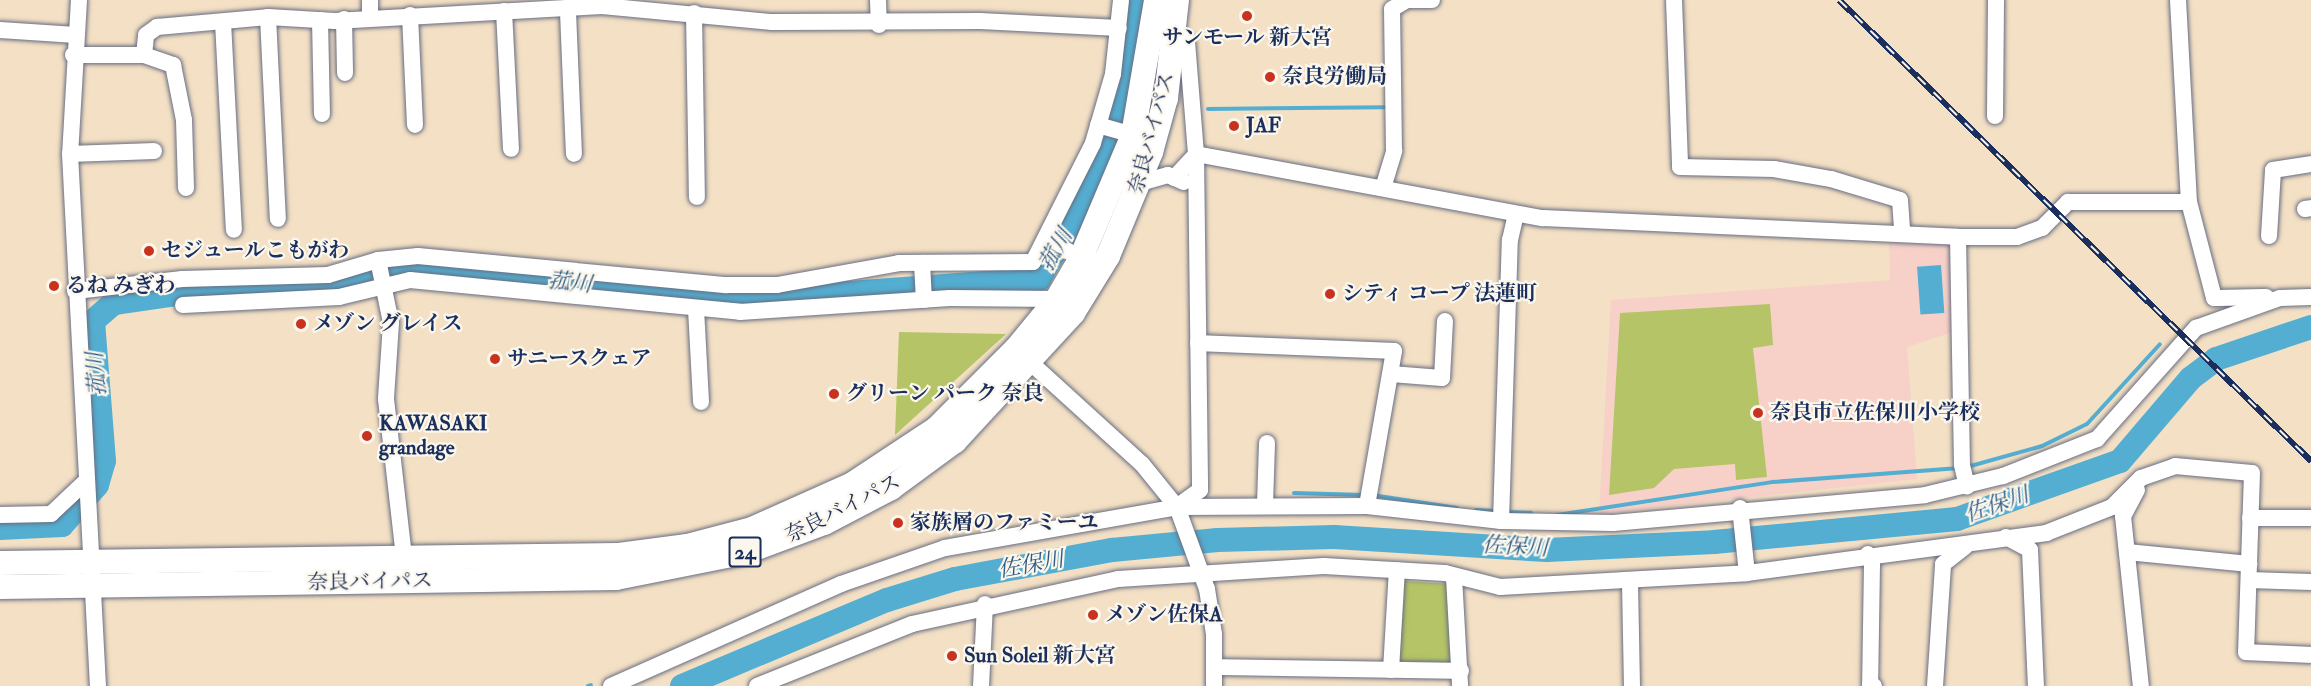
<!DOCTYPE html>
<html>
<head>
<meta charset="utf-8">
<style>
	body { margin:0 }
	#map { position:relative; width:2311px; height:686px; overflow:hidden; background:#f4e0c4; font-family:"IM FELL Double Pica","Noto Serif JP",serif }
	div>[style] { position:absolute }
	.built>* { inset:0; background:#f7d1c8 }
	.green>* { inset:0; background:#b5c466 }
	.water>* { inset:0; background:#53aed1; transform-origin:0 0 }
	.stream>* { height:4px; margin:-2px; padding:0 2px; transform-origin:2px; border-radius:2px; background:#53aed1 }
	.river>* { height:24px; margin:-12px; padding:0 12px; transform-origin:12px; border-radius:12px; background:#53aed1 }
	.roads { filter:drop-shadow(0 0 2px #676d82) drop-shadow(0 0 2px #676d82) }
	.minor>* { height:16px; margin:-8px; padding:0 8px; transform-origin:8px; border-radius:8px; background:#fff }
	.highway>* { height:24px; margin:-12px; padding:0 12px; transform-origin:12px; border-radius:12px; background:#fff }
	.rail>* { height:6px; margin-top:-3px; transform-origin:0; background:repeating-linear-gradient(90deg,#fbf7ec 0 11px,#1b2f5e 0 22px); box-sizing:border-box; border-block:2px solid #1b2f5e }
	.dots>* { width:16px; height:16px; translate:-50% -50%; box-sizing:border-box; border:3px solid #fbf7ec; border-radius:50% }
	span { translate:-50% -50%; white-space:nowrap; text-align:center; line-height:1.15; -webkit-text-stroke:4.5px #fbf7ec; paint-order:stroke }
	.shield-label span { padding:2px 4px; background:#fbf7ec; border:2px solid; border-radius:4px; -webkit-text-stroke-width:0 }
	.shield-label { font-size:20px; color:#1b2f5e; font-weight:700 }
	.poi-label { font-size:21px; color:#1b2f5e; font-weight:700 }
	.left { translate:0 -50%; text-align:left }
	.street-label { font-size:21px; color:#1b2f5e }
	.water-label { font-size:22px; color:#2f5b86; font-style:italic }
</style>
</head>
<body>
<div id="map">
	<div class="built">
		<div style="clip-path:polygon(1889px 239px,1953px 241px,1956px 331px,1907px 347px,1917px 479px,1599px 514px,1611px 300px,1890px 280px)"></div>
	</div>
	<div class="green">
		<div style="clip-path:polygon(1770px 304px,1773px 345px,1753px 348px,1767px 477px,1736px 480px,1735px 464px,1674px 469px,1654px 488px,1609px 495px,1620px 313px)"></div>
		<div style="clip-path:polygon(899px 332px,1006px 334px,895px 435px)"></div>
		<div style="clip-path:polygon(1403px 581px,1451px 584px,1457px 666px,1399px 661px)"></div>
	</div>
	<div class="water">
		<div style="left:1941px;top:265px;width:48px;height:24px;rotate:86deg"></div>
	</div>
	<div class="stream">
		<div style="left:1208px;top:109px;width:177px;rotate:-0.6deg"></div>
		<div style="left:1967px;top:467px;width:78px;rotate:-15.6deg"></div>
		<div style="left:2042px;top:446px;width:50px;rotate:-26.1deg"></div>
		<div style="left:2087px;top:424px;width:108px;rotate:-47.6deg"></div>
		<div style="left:1294px;top:493px;width:71px;rotate:1.6deg"></div>
		<div style="left:1372px;top:495px;width:86px;rotate:8.7deg"></div>
		<div style="left:1476px;top:510px;width:20px;rotate:3deg"></div>
		<div style="left:1506px;top:512px;width:25px;rotate:2deg"></div>
		<div style="left:1557px;top:515px;width:219px;rotate:-8.7deg"></div>
		<div style="left:1773px;top:482px;width:187px;rotate:-4.3deg"></div>
		<div style="left:588px;top:686px;width:3px;rotate:-18deg"></div>
	</div>
	<div class="river">
		<div style="left:0;top:528px;width:62px;rotate:-2.8deg"></div>
		<div style="left:62px;top:525px;width:53px;rotate:-48.8deg"></div>
		<div style="left:97px;top:485px;width:25px;rotate:-74deg"></div>
		<div style="left:104px;top:461px;width:140px;rotate:-94.5deg"></div>
		<div style="left:93px;top:321px;width:28px;rotate:-41deg"></div>
		<div style="left:114px;top:303px;width:64px;rotate:-8.1deg"></div>
		<div style="left:177px;top:294px;width:154px;rotate:-2.6deg"></div>
		<div style="left:331px;top:287px;width:71px;rotate:-13.1deg"></div>
		<div style="left:400px;top:271px;width:369px;rotate:4.4deg"></div>
		<div style="left:768px;top:299px;width:272px;rotate:-4.2deg"></div>
		<div style="left:1039px;top:279px;width:70px;rotate:-60.2deg"></div>
		<div style="left:1074px;top:218px;width:86px;rotate:-68.2deg"></div>
		<div style="left:1106px;top:138px;width:61px;rotate:-72.8deg"></div>
		<div style="left:1124px;top:80px;width:81px;rotate:-82.9deg"></div>
		<div style="left:682px;top:686px;width:222px;rotate:-22.8deg"></div>
		<div style="left:887px;top:600px;width:71px;rotate:-17.2deg"></div>
		<div style="left:955px;top:579px;width:160px;rotate:-10.5deg"></div>
		<div style="left:1112px;top:550px;width:106px;rotate:-5.4deg"></div>
		<div style="left:1218px;top:540px;width:116px;rotate:-1.5deg"></div>
		<div style="left:1334px;top:537px;width:213px;rotate:3.5deg"></div>
		<div style="left:1547px;top:550px;width:167px;rotate:-2.7deg"></div>
		<div style="left:1714px;top:542px;width:244px;rotate:-5.4deg"></div>
		<div style="left:1957px;top:519px;width:173px;rotate:-19.6deg"></div>
		<div style="left:2120px;top:461px;width:109px;rotate:-49.5deg"></div>
		<div style="left:2191px;top:378px;width:31px;rotate:-37deg"></div>
		<div style="left:2216px;top:359px;width:100px;rotate:-18.6deg"></div>
	</div>
	<div class="roads">
		<div class="minor">
			<div style="left:79px;top:0;width:154px;rotate:93.3deg"></div>
			<div style="left:70px;top:154px;width:533px;rotate:86.99deg"></div>
			<div style="left:370px;top:0;width:16px;rotate:90deg"></div>
			<div style="left:878px;top:0;width:25px;rotate:88deg"></div>
			<div style="left:1674px;top:0;width:167px;rotate:87.9deg"></div>
			<div style="left:1680px;top:167px;width:94px;rotate:1.2deg"></div>
			<div style="left:1774px;top:169px;width:58px;rotate:10deg"></div>
			<div style="left:1831px;top:179px;width:72px;rotate:16.9deg"></div>
			<div style="left:1900px;top:200px;width:32px;rotate:86deg"></div>
			<div style="left:2178px;top:0;width:202px;rotate:86.9deg"></div>
			<div style="left:2189px;top:202px;width:99px;rotate:75.4deg"></div>
			<div style="left:2214px;top:298px;width:52px;rotate:-1.1deg"></div>
			<div style="left:504px;top:11px;width:138px;rotate:87.1deg"></div>
			<div style="left:568px;top:12px;width:142px;rotate:87.6deg"></div>
			<div style="left:694px;top:13px;width:184px;rotate:89.1deg"></div>
			<div style="left:410px;top:15px;width:110px;rotate:87.4deg"></div>
			<div style="left:268px;top:17px;width:202px;rotate:87.2deg"></div>
			<div style="left:344px;top:19px;width:54px;rotate:88.9deg"></div>
			<div style="left:320px;top:20px;width:94px;rotate:88.8deg"></div>
			<div style="left:223px;top:22px;width:208px;rotate:87deg"></div>
			<div style="left:0;top:30px;width:76px;rotate:3.8deg"></div>
			<div style="left:1176px;top:32px;width:15px;rotate:42deg"></div>
			<div style="left:1187px;top:42px;width:112px;rotate:85.4deg"></div>
			<div style="left:1196px;top:154px;width:336px;rotate:89.3deg"></div>
			<div style="left:1200px;top:490px;width:29px;rotate:144deg"></div>
			<div style="left:73px;top:55px;width:71px"></div>
			<div style="left:144px;top:55px;width:20px;rotate:-84deg"></div>
			<div style="left:146px;top:35px;width:14px;rotate:-36deg"></div>
			<div style="left:157px;top:27px;width:111px;rotate:-5.1deg"></div>
			<div style="left:268px;top:17px;width:67px;rotate:3.4deg"></div>
			<div style="left:335px;top:21px;width:267px;rotate:-3.2deg"></div>
			<div style="left:602px;top:6px;width:171px;rotate:5.4deg"></div>
			<div style="left:772px;top:22px;width:208px;rotate:-0.3deg"></div>
			<div style="left:980px;top:21px;width:139px;rotate:2.9deg"></div>
			<div style="left:144px;top:55px;width:31px;rotate:19deg"></div>
			<div style="left:173px;top:65px;width:56px;rotate:78.7deg"></div>
			<div style="left:184px;top:120px;width:68px;rotate:88.3deg"></div>
			<div style="left:1995px;top:116px;width:116px;rotate:-89.5deg"></div>
			<div style="left:1098px;top:125px;width:36px;rotate:16deg"></div>
			<div style="left:70px;top:154px;width:84px;rotate:-2deg"></div>
			<div style="left:1174px;top:178px;width:33px;rotate:-47deg"></div>
			<div style="left:1196px;top:154px;width:353px;rotate:10.5deg"></div>
			<div style="left:1543px;top:218px;width:415px;rotate:2.6deg"></div>
			<div style="left:1958px;top:237px;width:59px"></div>
			<div style="left:2017px;top:237px;width:27px;rotate:-20deg"></div>
			<div style="left:2042px;top:228px;width:37px;rotate:-45deg"></div>
			<div style="left:2068px;top:202px;width:121px"></div>
			<div style="left:1140px;top:183px;width:29px;rotate:-16deg"></div>
			<div style="left:1168px;top:175px;width:17px;rotate:24deg"></div>
			<div style="left:1383px;top:188px;width:39px;rotate:-73deg"></div>
			<div style="left:1394px;top:151px;width:142px;rotate:-90.8deg"></div>
			<div style="left:1392px;top:9px;width:17px;rotate:-31deg"></div>
			<div style="left:1407px;top:0;width:25px"></div>
			<div style="left:2305px;top:209px;width:6px;rotate:-9deg"></div>
			<div style="left:2269px;top:236px;width:66px;rotate:-86.5deg"></div>
			<div style="left:2273px;top:170px;width:38px;rotate:-9deg"></div>
			<div style="left:1958px;top:237px;width:228px;rotate:89deg"></div>
			<div style="left:1962px;top:465px;width:22px;rotate:77deg"></div>
			<div style="left:1048px;top:240px;width:38px;rotate:29deg"></div>
			<div style="left:378px;top:260px;width:64px;rotate:78.3deg"></div>
			<div style="left:391px;top:323px;width:76px;rotate:93.8deg"></div>
			<div style="left:386px;top:399px;width:160px;rotate:83.5deg"></div>
			<div style="left:922px;top:263px;width:37px;rotate:87deg"></div>
			<div style="left:75px;top:291px;width:108px;rotate:-6.4deg"></div>
			<div style="left:182px;top:279px;width:146px;rotate:-1.6deg"></div>
			<div style="left:328px;top:275px;width:52px;rotate:-16.7deg"></div>
			<div style="left:378px;top:260px;width:40px;rotate:-5.7deg"></div>
			<div style="left:418px;top:256px;width:310px;rotate:5.4deg"></div>
			<div style="left:727px;top:285px;width:50px"></div>
			<div style="left:777px;top:285px;width:124px;rotate:-10.2deg"></div>
			<div style="left:899px;top:263px;width:134px;rotate:-0.4deg"></div>
			<div style="left:1033px;top:262px;width:133px;rotate:-63.2deg"></div>
			<div style="left:1093px;top:143px;width:72px;rotate:-73.8deg"></div>
			<div style="left:1113px;top:74px;width:74px;rotate:-83.8deg"></div>
			<div style="left:183px;top:305px;width:156px;rotate:-2.9deg"></div>
			<div style="left:339px;top:297px;width:73px;rotate:-13.5deg"></div>
			<div style="left:410px;top:280px;width:332px;rotate:5.5deg"></div>
			<div style="left:740px;top:312px;width:210px;rotate:-3.8deg"></div>
			<div style="left:950px;top:298px;width:107px;rotate:0.5deg"></div>
			<div style="left:696px;top:309px;width:93px;rotate:86.9deg"></div>
			<div style="left:1198px;top:343px;width:196px;rotate:2.3deg"></div>
			<div style="left:1394px;top:351px;width:157px;rotate:99.9deg"></div>
			<div style="left:1021px;top:354px;width:164px;rotate:42.3deg"></div>
			<div style="left:1142px;top:464px;width:55px;rotate:50.9deg"></div>
			<div style="left:1177px;top:507px;width:87px;rotate:69.9deg"></div>
			<div style="left:1207px;top:589px;width:46px;rotate:81.2deg"></div>
			<div style="left:1214px;top:634px;width:52px;rotate:90deg"></div>
			<div style="left:1391px;top:374px;width:51px;rotate:4.5deg"></div>
			<div style="left:1442px;top:378px;width:57px;rotate:-87deg"></div>
			<div style="left:2137px;top:490px;width:30px;rotate:118deg"></div>
			<div style="left:2123px;top:516px;width:171px;rotate:84deg"></div>
			<div style="left:1265px;top:504px;width:61px;rotate:-88.1deg"></div>
			<div style="left:1740px;top:508px;width:65px;rotate:83.9deg"></div>
			<div style="left:0;top:515px;width:51px;rotate:-1.1deg"></div>
			<div style="left:51px;top:514px;width:45px;rotate:-43.2deg"></div>
			<div style="left:2250px;top:518px;width:61px"></div>
			<div style="left:1501px;top:521px;width:281px;rotate:-88.2deg"></div>
			<div style="left:1510px;top:240px;width:26px;rotate:-77deg"></div>
			<div style="left:2006px;top:537px;width:27px;rotate:28deg"></div>
			<div style="left:2030px;top:550px;width:136px;rotate:87.5deg"></div>
			<div style="left:2127px;top:552px;width:123px;rotate:5.6deg"></div>
			<div style="left:1868px;top:554px;width:11px;rotate:68deg"></div>
			<div style="left:1872px;top:564px;width:121px;rotate:90.9deg"></div>
			<div style="left:1870px;top:685px;width:4px;rotate:14deg"></div>
			<div style="left:1454px;top:577px;width:109px;rotate:86.8deg"></div>
			<div style="left:2249px;top:580px;width:62px;rotate:1.8deg"></div>
			<div style="left:1630px;top:583px;width:103px;rotate:88.9deg"></div>
			<div style="left:1214px;top:667px;width:247px;rotate:0.9deg"></div>
			<div style="left:1391px;top:670px;width:100px;rotate:-86.6deg"></div>
			<div style="left:611px;top:686px;width:252px;rotate:-23.9deg"></div>
			<div style="left:841px;top:584px;width:110px;rotate:-19.1deg"></div>
			<div style="left:945px;top:548px;width:236px;rotate:-10deg"></div>
			<div style="left:1177px;top:507px;width:190px;rotate:-0.3deg"></div>
			<div style="left:1367px;top:506px;width:135px;rotate:6.4deg"></div>
			<div style="left:1501px;top:521px;width:112px;rotate:1deg"></div>
			<div style="left:1613px;top:523px;width:313px;rotate:-5.1deg"></div>
			<div style="left:1925px;top:495px;width:80px;rotate:-13.7deg"></div>
			<div style="left:2003px;top:476px;width:101px;rotate:-21.5deg"></div>
			<div style="left:2097px;top:439px;width:149px;rotate:-48.3deg"></div>
			<div style="left:2196px;top:328px;width:89px;rotate:-19.7deg"></div>
			<div style="left:2280px;top:298px;width:31px;rotate:-2deg"></div>
			<div style="left:757px;top:686px;width:167px;rotate:-21.8deg"></div>
			<div style="left:912px;top:624px;width:211px;rotate:-12.3deg"></div>
			<div style="left:1118px;top:579px;width:206px;rotate:-3.6deg"></div>
			<div style="left:1324px;top:566px;width:121px;rotate:3.3deg"></div>
			<div style="left:1445px;top:573px;width:57px;rotate:14.3deg"></div>
			<div style="left:1500px;top:587px;width:247px;rotate:-3.2deg"></div>
			<div style="left:1747px;top:573px;width:302px;rotate:-7.6deg"></div>
			<div style="left:2046px;top:533px;width:71px;rotate:-21.5deg"></div>
			<div style="left:2112px;top:507px;width:41px;rotate:-45deg"></div>
			<div style="left:2141px;top:478px;width:36px;rotate:-19deg"></div>
			<div style="left:2175px;top:466px;width:77px;rotate:5.2deg"></div>
			<div style="left:2252px;top:473px;width:179px;rotate:91.9deg"></div>
			<div style="left:2246px;top:652px;width:65px;rotate:2.6deg"></div>
			<div style="left:981px;top:686px;width:82px;rotate:-87.2deg"></div>
			<div style="left:1935px;top:686px;width:122px;rotate:-86.2deg"></div>
			<div style="left:1943px;top:564px;width:28px;rotate:-38deg"></div>
		</div>
		<div class="highway">
			<div style="left:0;top:563px;width:619px;rotate:-0.74deg"></div>
			<div style="left:619px;top:555px;width:69px;rotate:-7.5deg"></div>
			<div style="left:687px;top:546px;width:67px;rotate:-14.7deg"></div>
			<div style="left:752px;top:529px;width:108px;rotate:-24deg"></div>
			<div style="left:851px;top:485px;width:103px;rotate:-33.5deg"></div>
			<div style="left:937px;top:428px;width:112px;rotate:-45deg"></div>
			<div style="left:1016px;top:349px;width:65px;rotate:-50.6deg"></div>
			<div style="left:1057px;top:299px;width:48px;rotate:-59.7deg"></div>
			<div style="left:1081px;top:258px;width:134px;rotate:-67.1deg"></div>
			<div style="left:1133px;top:135px;width:137px;rotate:-80.3deg"></div>
			<div style="left:0;top:587px;width:616px;rotate:-0.84deg"></div>
			<div style="left:616px;top:578px;width:133px;rotate:-11.3deg"></div>
			<div style="left:746px;top:552px;width:83px;rotate:-20.4deg"></div>
			<div style="left:824px;top:523px;width:76px;rotate:-27.6deg"></div>
			<div style="left:891px;top:488px;width:79px;rotate:-36.3deg"></div>
			<div style="left:955px;top:441px;width:174px;rotate:-47.3deg"></div>
			<div style="left:1073px;top:313px;width:67px;rotate:-58.4deg"></div>
			<div style="left:1108px;top:256px;width:113px;rotate:-67.5deg"></div>
			<div style="left:1151px;top:152px;width:56px;rotate:-74.5deg"></div>
			<div style="left:1166px;top:98px;width:99px;rotate:-83.6deg"></div>
		</div>
	</div>
	<div class="rail">
		<div style="left:1839px;top:0;width:660px;rotate:44.32deg"></div>
	</div>
	<div class="dots">
		<div style="left:1247px;top:16px;background:#c8321e"></div>
		<div style="left:1270px;top:77px;background:#c8321e"></div>
		<div style="left:1234px;top:126px;background:#c8321e"></div>
		<div style="left:149px;top:251px;background:#c8321e"></div>
		<div style="left:54px;top:286px;background:#c8321e"></div>
		<div style="left:1330px;top:294px;background:#c8321e"></div>
		<div style="left:301px;top:324px;background:#c8321e"></div>
		<div style="left:495px;top:359px;background:#c8321e"></div>
		<div style="left:834px;top:394px;background:#c8321e"></div>
		<div style="left:1758px;top:413px;background:#c8321e"></div>
		<div style="left:367px;top:436px;background:#c8321e"></div>
		<div style="left:898px;top:523px;background:#c8321e"></div>
		<div style="left:1093px;top:615px;background:#c8321e"></div>
		<div style="left:952px;top:656px;background:#c8321e"></div>
	</div>
	<div class="shield-label">
		<span style="left:745px;top:552px">24</span>
	</div>
	<div class="poi-label">
		<span style="left:1247px;top:38px">サンモール 新大宮</span>
		<span class="left" style="left:1282px;top:77px">奈良労働局</span>
		<span class="left" style="left:1246px;top:126px">JAF</span>
		<span class="left" style="left:161px;top:251px">セジュールこもがわ</span>
		<span class="left" style="left:66px;top:286px">るね みぎわ</span>
		<span class="left" style="left:1342px;top:294px">シティ コープ 法蓮町</span>
		<span class="left" style="left:313px;top:324px">メゾン グレイス</span>
		<span class="left" style="left:507px;top:359px">サニースクェア</span>
		<span class="left" style="left:846px;top:394px">グリーン パーク 奈良</span>
		<span class="left" style="left:1770px;top:413px">奈良市立佐保川小学校</span>
		<span class="left" style="left:379px;top:436px">KAWASAKI<br>grandage</span>
		<span class="left" style="left:910px;top:523px">家族層のファミーユ</span>
		<span class="left" style="left:1105px;top:615px">メゾン佐保A</span>
		<span class="left" style="left:964px;top:656px">Sun Soleil 新大宮</span>
	</div>
	<div class="street-label">
		<span style="left:1152px;top:133px;rotate:-75deg">奈良バイパス</span>
		<span style="left:843px;top:509px;rotate:-27deg">奈良バイパス</span>
		<span style="left:370px;top:582px;rotate:-1deg">奈良バイパス</span>
	</div>
	<div class="water-label">
		<span style="left:1056px;top:250px;rotate:-60deg">菰川</span>
		<span style="left:570px;top:283px;rotate:6deg">菰川</span>
		<span style="left:97px;top:374px;rotate:-95deg">菰川</span>
		<span style="left:1997px;top:505px;rotate:-19deg">佐保川</span>
		<span style="left:1515px;top:547px;rotate:3deg">佐保川</span>
		<span style="left:1031px;top:565px;rotate:-10deg">佐保川</span>
	</div>
</div>
</body>
</html>
